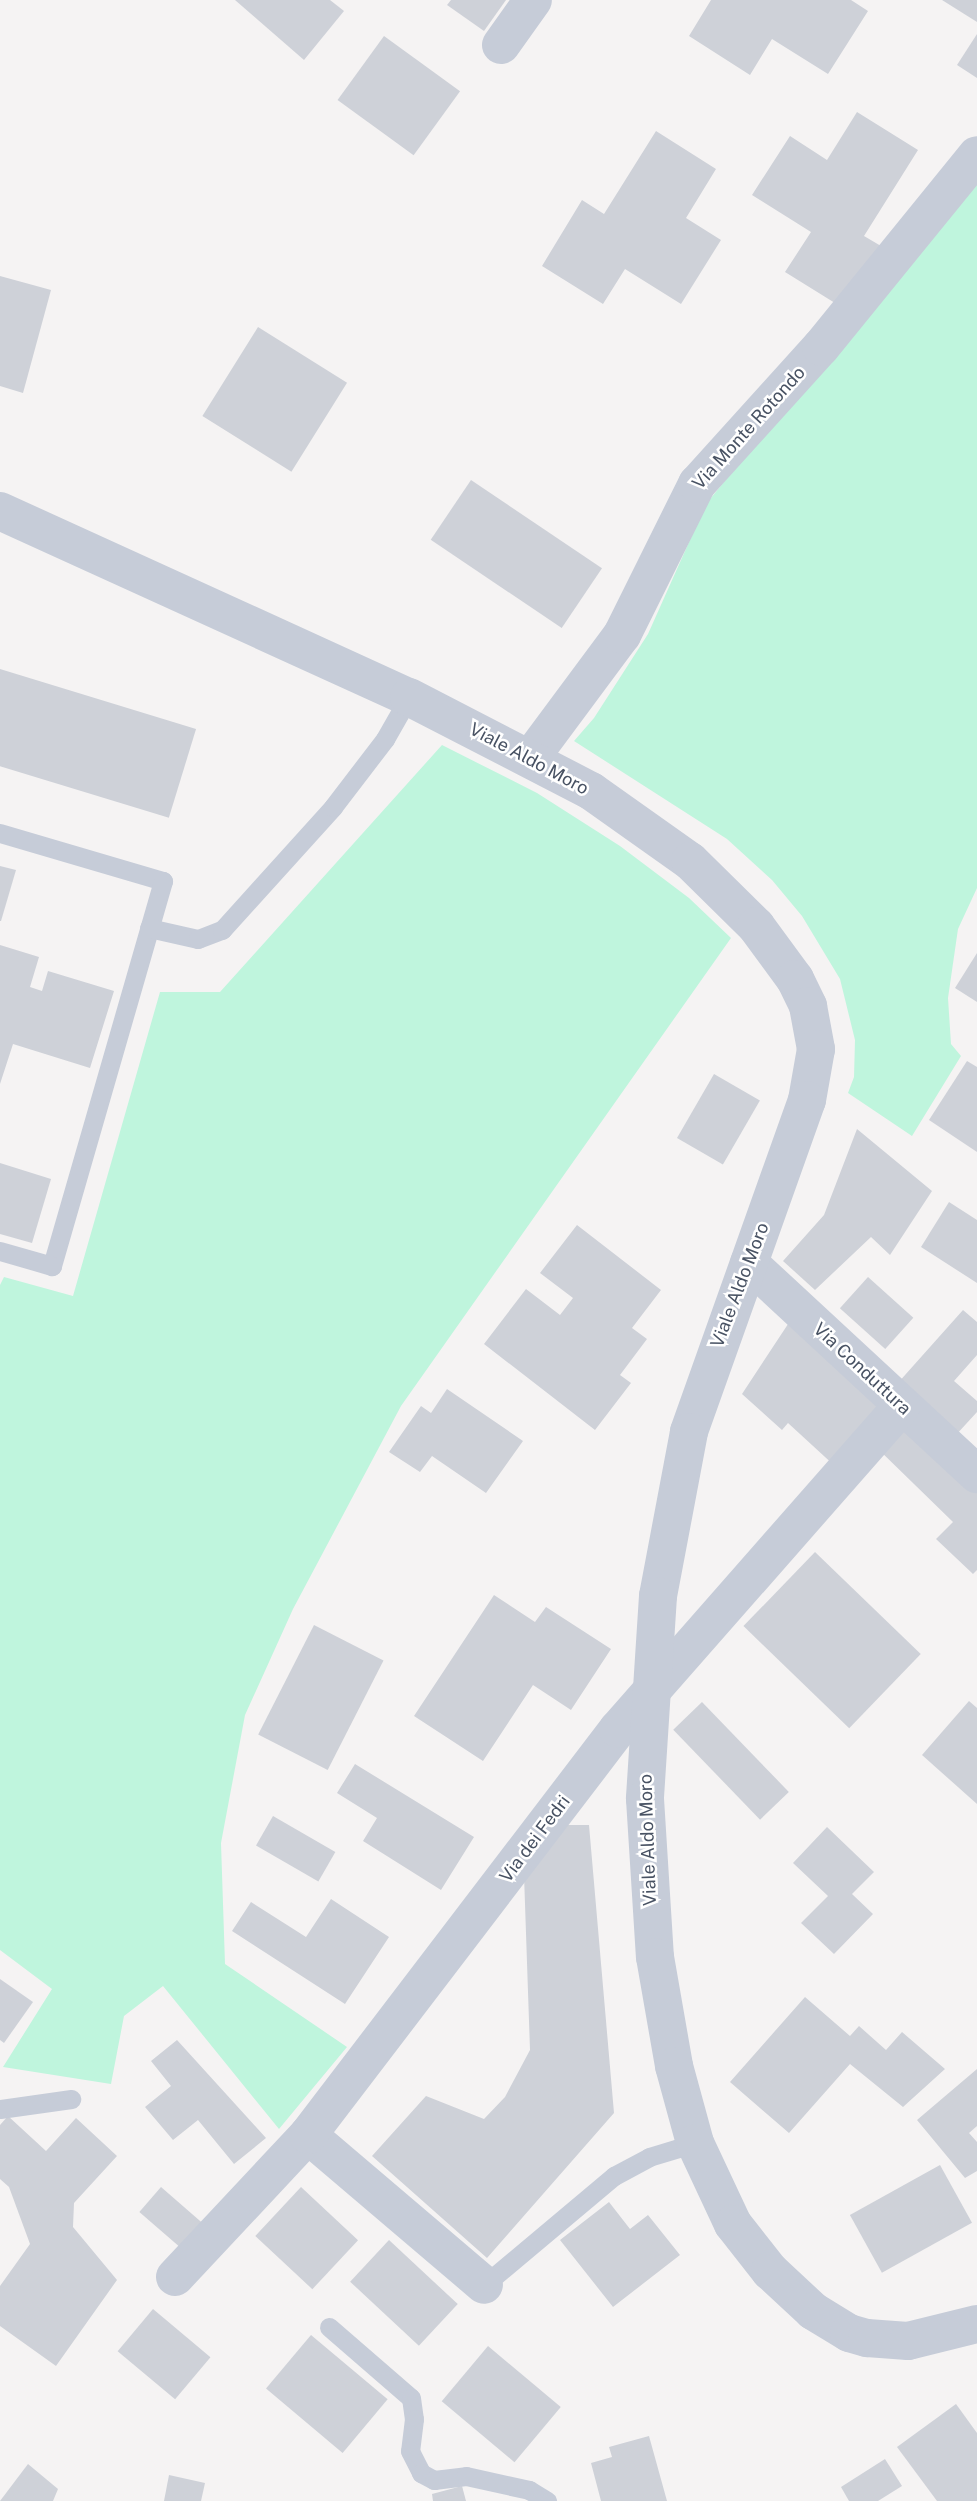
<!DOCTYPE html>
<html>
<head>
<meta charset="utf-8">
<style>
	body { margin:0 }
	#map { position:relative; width:977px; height:2501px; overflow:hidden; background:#f5f3f3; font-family:"Public Sans",sans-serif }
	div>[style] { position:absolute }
	.green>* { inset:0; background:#bff5dd }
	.building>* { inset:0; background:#ced1d8; transform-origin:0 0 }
	.service>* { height:19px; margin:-9.5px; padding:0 9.5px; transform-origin:9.5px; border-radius:9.5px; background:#c6ccd8 }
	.minor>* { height:38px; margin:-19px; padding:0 19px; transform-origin:19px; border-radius:19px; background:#c6ccd8 }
	.tertiary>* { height:38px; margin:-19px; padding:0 19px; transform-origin:19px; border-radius:19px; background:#c6ccd8 }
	span { translate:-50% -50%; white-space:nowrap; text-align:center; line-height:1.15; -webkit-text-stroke:5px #fff; paint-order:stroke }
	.street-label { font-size:18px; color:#485263 }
</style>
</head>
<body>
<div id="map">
	<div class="green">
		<div style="clip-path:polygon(977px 171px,977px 888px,958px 929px,948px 998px,951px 1044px,961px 1056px,912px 1136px,848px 1093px,854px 1077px,855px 1040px,840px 979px,802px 916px,772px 880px,727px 839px,574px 741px,594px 718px,648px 634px,706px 504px)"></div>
		<div style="clip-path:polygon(442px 745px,537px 793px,620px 846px,689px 898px,731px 938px,401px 1406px,293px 1609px,245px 1715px,221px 1843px,225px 1964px,347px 2047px,279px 2129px,163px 1986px,124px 2016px,111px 2084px,3px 2067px,52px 1989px,0 1950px,0 1285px,4px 1277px,73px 1296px,160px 992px,220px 992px)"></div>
	</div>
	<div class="building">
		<div style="clip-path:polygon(235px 0,330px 0,344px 11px,304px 60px)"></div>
		<div style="clip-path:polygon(451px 0,506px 0,484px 31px,447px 5px)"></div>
		<div style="clip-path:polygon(711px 0,851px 0,868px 11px,828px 74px,772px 39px,750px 75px,689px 36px)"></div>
		<div style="clip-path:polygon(942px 0,977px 0,977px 22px)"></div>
		<div style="clip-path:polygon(977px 34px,977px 78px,957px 65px)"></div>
		<div style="left:384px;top:36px;width:94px;height:79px;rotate:36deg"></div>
		<div style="clip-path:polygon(857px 112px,918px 150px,864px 236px,881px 246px,843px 308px,785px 272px,811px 232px,752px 195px,790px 136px,827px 160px)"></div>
		<div style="clip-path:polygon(656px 131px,716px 169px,686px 218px,721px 240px,681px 304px,625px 269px,603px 304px,542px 266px,582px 200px,604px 214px)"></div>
		<div style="clip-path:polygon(0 276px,51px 290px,23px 393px,0 386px)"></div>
		<div style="left:258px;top:327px;width:105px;height:105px;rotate:32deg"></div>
		<div style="left:471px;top:480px;width:158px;height:72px;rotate:34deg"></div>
		<div style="left:0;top:669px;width:205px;height:93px;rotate:17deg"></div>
		<div style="clip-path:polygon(0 866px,16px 870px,1px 921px,0 921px)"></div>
		<div style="clip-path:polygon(0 945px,39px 957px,30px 987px,42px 991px,48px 971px,114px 991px,90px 1068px,13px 1044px,0 1084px)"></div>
		<div style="clip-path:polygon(977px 953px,977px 1002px,955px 988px)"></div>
		<div style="clip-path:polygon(967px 1061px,977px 1067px,977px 1152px,929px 1120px)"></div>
		<div style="left:714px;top:1074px;width:53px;height:74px;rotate:30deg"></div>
		<div style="clip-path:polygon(857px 1129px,932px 1191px,890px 1255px,871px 1237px,815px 1290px,783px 1261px,824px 1215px)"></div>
		<div style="clip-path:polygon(0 1163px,51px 1179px,32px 1243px,0 1234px)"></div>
		<div style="clip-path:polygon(949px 1202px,977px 1220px,977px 1283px,921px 1247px)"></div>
		<div style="clip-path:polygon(577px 1225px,661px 1290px,632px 1328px,647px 1339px,620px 1375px,631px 1383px,595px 1430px,484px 1344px,526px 1289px,560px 1315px,573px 1298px,540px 1273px)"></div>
		<div style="left:868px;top:1277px;width:61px;height:42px;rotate:42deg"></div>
		<div style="clip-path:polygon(963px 1310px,977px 1322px,977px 1355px,954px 1381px,977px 1401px,977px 1412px,955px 1436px,897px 1384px)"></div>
		<div style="clip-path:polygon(794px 1315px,892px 1406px,837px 1468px,788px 1423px,782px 1430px,742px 1394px)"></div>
		<div style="clip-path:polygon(447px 1389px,523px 1441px,486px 1493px,432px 1456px,420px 1472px,389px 1452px,421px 1406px,431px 1413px)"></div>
		<div style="clip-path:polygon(903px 1418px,977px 1490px,977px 1570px,973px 1574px,936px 1539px,953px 1522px,875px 1446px)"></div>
		<div style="left:815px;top:1552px;width:147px;height:103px;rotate:44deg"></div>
		<div style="clip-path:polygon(494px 1595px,535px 1622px,546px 1607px,611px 1649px,571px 1710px,533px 1685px,483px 1761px,414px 1716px)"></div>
		<div style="left:314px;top:1625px;width:78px;height:123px;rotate:27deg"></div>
		<div style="clip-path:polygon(969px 1701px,977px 1708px,977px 1804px,922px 1755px)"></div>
		<div style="left:702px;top:1702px;width:125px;height:40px;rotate:46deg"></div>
		<div style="clip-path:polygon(355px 1764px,474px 1837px,441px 1890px,363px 1841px,377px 1818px,337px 1793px)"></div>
		<div style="left:273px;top:1816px;width:72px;height:34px;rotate:30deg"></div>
		<div style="clip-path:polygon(567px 1825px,589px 1825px,614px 2113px,487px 2258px,372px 2156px,426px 2096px,484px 2119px,505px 2097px,530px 2050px,524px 1875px)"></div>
		<div style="clip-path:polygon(827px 1827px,874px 1872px,852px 1894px,873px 1914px,834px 1954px,801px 1923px,828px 1896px,793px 1863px)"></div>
		<div style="clip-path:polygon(331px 1899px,389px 1937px,345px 2004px,232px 1931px,251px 1902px,306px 1937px)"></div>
		<div style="clip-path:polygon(0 1979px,33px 2002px,4px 2043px,0 2040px)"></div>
		<div style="clip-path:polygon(805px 1997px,850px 2036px,859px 2026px,886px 2050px,902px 2032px,945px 2069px,903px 2107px,850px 2064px,789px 2133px,730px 2082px)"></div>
		<div style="clip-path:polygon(177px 2040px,266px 2138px,234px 2164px,198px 2120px,173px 2140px,145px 2107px,171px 2086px,151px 2061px)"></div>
		<div style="clip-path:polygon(977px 2069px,977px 2126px,969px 2133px,977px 2142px,977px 2171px,965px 2178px,917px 2120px)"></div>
		<div style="clip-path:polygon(8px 2116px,46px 2151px,76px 2118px,117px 2156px,74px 2203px,73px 2227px,117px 2280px,56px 2366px,0 2326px,0 2286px,30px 2244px,9px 2187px,0 2179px,0 2125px)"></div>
		<div style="left:940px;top:2165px;width:66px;height:103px;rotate:61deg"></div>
		<div style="left:161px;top:2187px;width:67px;height:33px;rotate:41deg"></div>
		<div style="left:301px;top:2187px;width:78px;height:67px;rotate:43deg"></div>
		<div style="clip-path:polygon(609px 2202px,630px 2229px,648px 2215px,680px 2255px,613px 2307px,560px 2240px)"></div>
		<div style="left:389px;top:2240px;width:94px;height:57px;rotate:43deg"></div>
		<div style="left:153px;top:2309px;width:75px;height:55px;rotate:40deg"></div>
		<div style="left:311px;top:2335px;width:100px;height:70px;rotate:40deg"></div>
		<div style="left:488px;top:2346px;width:95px;height:72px;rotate:40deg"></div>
		<div style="clip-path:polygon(956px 2404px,977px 2433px,977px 2501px,937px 2501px,897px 2447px)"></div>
		<div style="clip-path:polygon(649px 2436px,667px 2501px,601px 2501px,591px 2463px,612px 2457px,609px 2447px)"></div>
		<div style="clip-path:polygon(885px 2459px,902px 2486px,878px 2501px,849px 2501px,841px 2487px)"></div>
		<div style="clip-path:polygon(28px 2464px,58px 2489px,53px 2501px,0 2501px)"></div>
		<div style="clip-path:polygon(169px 2475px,205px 2483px,201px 2501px,164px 2501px)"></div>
		<div style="clip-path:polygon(462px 2486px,466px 2501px,433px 2501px,432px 2494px)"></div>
	</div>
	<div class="service">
		<div style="left:0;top:833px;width:170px;rotate:16.4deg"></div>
		<div style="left:163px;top:881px;width:401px;rotate:106.1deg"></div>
		<div style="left:52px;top:1266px;width:54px;rotate:-163.9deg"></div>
		<div style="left:149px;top:928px;width:50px;rotate:12.7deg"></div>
		<div style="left:198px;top:939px;width:26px;rotate:-21deg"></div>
		<div style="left:222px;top:930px;width:166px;rotate:-47.9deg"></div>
		<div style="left:333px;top:807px;width:86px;rotate:-52.6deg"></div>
		<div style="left:385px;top:739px;width:48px;rotate:-60.3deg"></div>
		<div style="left:0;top:2109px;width:72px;rotate:-8deg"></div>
		<div style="left:484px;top:2285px;width:170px;rotate:-40deg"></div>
		<div style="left:614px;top:2176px;width:40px;rotate:-28deg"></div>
		<div style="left:649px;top:2157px;width:48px;rotate:-16.9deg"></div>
		<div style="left:329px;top:2327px;width:108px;rotate:40.9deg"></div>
		<div style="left:411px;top:2398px;width:21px;rotate:82deg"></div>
		<div style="left:414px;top:2419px;width:32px;rotate:97deg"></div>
		<div style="left:410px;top:2451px;width:25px;rotate:63deg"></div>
		<div style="left:421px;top:2473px;width:15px;rotate:28deg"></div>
		<div style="left:434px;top:2480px;width:32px;rotate:-7deg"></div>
		<div style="left:466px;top:2476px;width:65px;rotate:12.5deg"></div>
		<div style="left:529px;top:2490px;width:21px;rotate:31deg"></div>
	</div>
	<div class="minor">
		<div style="left:501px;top:45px;width:55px;rotate:-54.6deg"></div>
		<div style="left:532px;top:756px;width:151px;rotate:-53.4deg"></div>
		<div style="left:622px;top:635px;width:169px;rotate:-63.6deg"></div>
		<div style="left:697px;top:484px;width:185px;rotate:-47.9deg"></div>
		<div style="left:821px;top:347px;width:247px;rotate:-50.9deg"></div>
		<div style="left:749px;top:1263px;width:311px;rotate:42.8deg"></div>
		<div style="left:308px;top:2135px;width:231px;rotate:40.4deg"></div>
		<div style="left:175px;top:2277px;width:195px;rotate:-46.9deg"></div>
		<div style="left:308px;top:2135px;width:511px;rotate:-52.64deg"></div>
		<div style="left:618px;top:1729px;width:430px;rotate:-48.7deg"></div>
	</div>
	<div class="tertiary">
		<div style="left:0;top:511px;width:449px;rotate:24.5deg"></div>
		<div style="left:409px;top:697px;width:205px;rotate:27.3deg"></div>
		<div style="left:591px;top:791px;width:121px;rotate:35.3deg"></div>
		<div style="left:690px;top:861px;width:93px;rotate:44.6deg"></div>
		<div style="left:756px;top:926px;width:66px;rotate:53.7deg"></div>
		<div style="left:795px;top:979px;width:30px;rotate:64deg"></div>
		<div style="left:808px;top:1006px;width:44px;rotate:79.5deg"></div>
		<div style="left:816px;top:1049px;width:52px;rotate:100deg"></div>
		<div style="left:807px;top:1100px;width:352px;rotate:109.6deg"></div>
		<div style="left:689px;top:1432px;width:167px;rotate:100.7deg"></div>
		<div style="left:658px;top:1596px;width:203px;rotate:93.7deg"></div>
		<div style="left:645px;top:1799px;width:158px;rotate:86.4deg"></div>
		<div style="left:655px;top:1957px;width:111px;rotate:80.1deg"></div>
		<div style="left:674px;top:2066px;width:80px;rotate:74.7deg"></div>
		<div style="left:695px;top:2143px;width:89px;rotate:64.9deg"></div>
		<div style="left:733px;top:2224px;width:60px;rotate:51.8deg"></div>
		<div style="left:770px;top:2271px;width:59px;rotate:42.9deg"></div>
		<div style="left:813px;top:2311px;width:42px;rotate:31.4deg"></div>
		<div style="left:849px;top:2333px;width:19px;rotate:16deg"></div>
		<div style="left:867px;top:2338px;width:41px;rotate:4.2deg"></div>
		<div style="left:908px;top:2341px;width:71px;rotate:-13.8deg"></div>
	</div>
	<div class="street-label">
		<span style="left:749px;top:428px;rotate:-48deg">Via Monte Rotondo</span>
		<span style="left:529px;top:759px;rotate:28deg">Viale Aldo Moro</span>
		<span style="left:740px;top:1285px;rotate:-69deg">Viale Aldo Moro</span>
		<span style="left:862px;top:1369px;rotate:43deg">Via Conduttura</span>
		<span style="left:535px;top:1839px;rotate:-53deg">Via dei Fedri</span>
		<span style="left:648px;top:1840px;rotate:-92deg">Viale Aldo Moro</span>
	</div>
</div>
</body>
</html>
